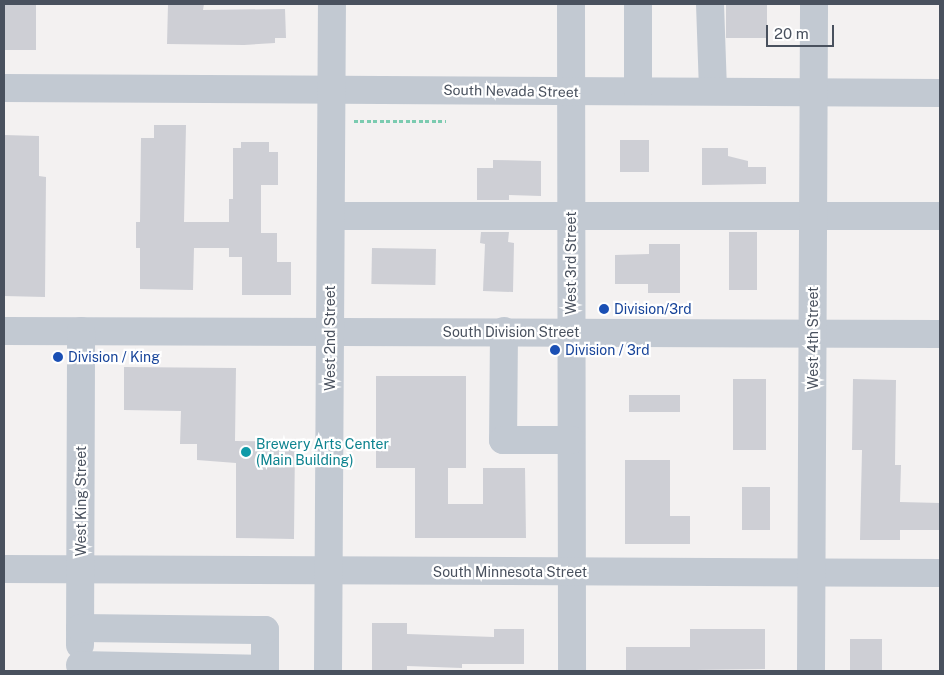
<!DOCTYPE html>
<html>
<head>
<meta charset="utf-8">
<style>
	body { margin:0 }
	#map { position:relative; width:944px; height:675px; overflow:hidden; background:#f3f1f1; font-family:"Public Sans",sans-serif }
	div>[style] { position:absolute }
	.building>* { inset:0; background:#cecfd5; transform-origin:0 0 }
	.path>* { height:3px; margin-top:-1.5px; transform-origin:0; background:repeating-linear-gradient(90deg,#7bcbb0 0 4px,transparent 0 6.5px) }
	.minor>* { height:28px; margin:-14px; padding:0 14px; transform-origin:14px; border-radius:14px; background:#c2c9d2 }
	.dots>* { width:14px; height:14px; translate:-50% -50%; box-sizing:border-box; border:2px solid #fff; border-radius:50% }
	span { translate:-50% -50%; white-space:nowrap; text-align:center; line-height:1.15; -webkit-text-stroke:4.5px #fff; paint-order:stroke }
	.street-label { font-size:14px; color:#49515e }
	.transit-label { font-size:14px; color:#164399 }
	.left { translate:0 -50%; text-align:left }
	.culture-label { font-size:14px; color:#0d838f }
	.frame { position:absolute; inset:0; border:5px solid #49515e; pointer-events:none }
	.scale { position:absolute; left:766px; top:25px; width:68px; height:22px; box-sizing:border-box; border:2px solid #49515e; border-top:0; padding-left:6px; font-size:15px; line-height:18px; white-space:nowrap; color:#49515e; -webkit-text-stroke:4px #fff; paint-order:stroke }
</style>
</head>
<body>
<div id="map">
	<div class="building">
		<div style="left:4px;top:4px;width:32px;height:46px"></div>
		<div style="clip-path:polygon(168px 4px,204px 4px,203px 10px,285px 9px,286px 38px,275px 38px,275px 43px,244px 45px,167px 44px)"></div>
		<div style="left:726px;top:4px;width:41px;height:34px"></div>
		<div style="clip-path:polygon(154px 125px,186px 125px,184px 222px,229px 222px,229px 199px,233px 199px,233px 148px,241px 148px,241px 142px,269px 142px,269px 152px,278px 152px,278px 185px,261px 185px,261px 233px,277px 233px,277px 262px,291px 262px,291px 295px,242px 295px,242px 257px,229px 257px,229px 248px,194px 248px,193px 290px,140px 289px,140px 248px,136px 248px,136px 222px,140px 222px,141px 138px,154px 138px)"></div>
		<div style="clip-path:polygon(4px 135px,39px 136px,39px 176px,46px 177px,45px 297px,4px 296px)"></div>
		<div style="left:620px;top:140px;width:29px;height:32px"></div>
		<div style="clip-path:polygon(702px 148px,728px 148px,728px 156px,748px 161px,748px 167px,766px 167px,766px 184px,702px 185px)"></div>
		<div style="clip-path:polygon(493px 160px,541px 161px,541px 196px,509px 195px,509px 200px,477px 200px,477px 168px,493px 168px)"></div>
		<div style="clip-path:polygon(481px 232px,509px 232px,508px 242px,514px 243px,513px 292px,483px 291px,485px 244px,480px 243px)"></div>
		<div style="left:729px;top:232px;width:28px;height:58px"></div>
		<div style="clip-path:polygon(649px 244px,680px 244px,680px 293px,648px 293px,648px 284px,615px 284px,615px 255px,649px 254px)"></div>
		<div style="left:372px;top:248px;width:64px;height:36px;rotate:1deg"></div>
		<div style="clip-path:polygon(124px 367px,236px 368px,235px 441px,295px 442px,294px 539px,236px 538px,236px 463px,197px 460px,197px 444px,180px 444px,181px 411px,124px 410px)"></div>
		<div style="clip-path:polygon(376px 376px,466px 376px,466px 468px,448px 468px,448px 504px,483px 504px,483px 468px,525px 468px,526px 538px,415px 538px,415px 468px,376px 468px)"></div>
		<div style="left:733px;top:379px;width:33px;height:71px"></div>
		<div style="clip-path:polygon(853px 379px,896px 380px,895px 465px,901px 465px,900px 502px,940px 503px,940px 530px,900px 530px,900px 540px,860px 540px,862px 450px,852px 450px)"></div>
		<div style="left:629px;top:395px;width:51px;height:17px"></div>
		<div style="clip-path:polygon(625px 460px,670px 460px,670px 516px,690px 516px,690px 544px,625px 544px)"></div>
		<div style="left:742px;top:487px;width:28px;height:43px"></div>
		<div style="clip-path:polygon(372px 623px,407px 623px,407px 634px,494px 637px,494px 629px,524px 629px,524px 664px,462px 664px,462px 668px,407px 666px,407px 671px,372px 671px)"></div>
		<div style="clip-path:polygon(690px 629px,765px 629px,765px 669px,626px 671px,626px 647px,690px 647px)"></div>
		<div style="left:850px;top:639px;width:32px;height:32px"></div>
	</div>
	<div class="path">
		<div style="left:354px;top:121px;width:92px"></div>
	</div>
	<div class="minor">
		<div style="left:571px;top:4px;width:667px;rotate:89.91deg"></div>
		<div style="left:710px;top:4px;width:87px;rotate:88deg"></div>
		<div style="left:4px;top:88px;width:936px;rotate:0.31deg"></div>
		<div style="left:638px;top:91px;width:87px;rotate:-90deg"></div>
		<div style="left:331px;top:216px;width:609px"></div>
		<div style="left:4px;top:331px;width:936px;rotate:0.18deg"></div>
		<div style="left:504px;top:331px;width:109px;rotate:90.5deg"></div>
		<div style="left:503px;top:440px;width:68px"></div>
		<div style="left:4px;top:569px;width:936px;rotate:0.24deg"></div>
		<div style="left:80px;top:645px;width:314px;rotate:-89.8deg"></div>
		<div style="left:80px;top:665px;width:185px;rotate:1.2deg"></div>
		<div style="left:265px;top:669px;width:39px;rotate:-90deg"></div>
		<div style="left:265px;top:630px;width:185px;rotate:-179.4deg"></div>
		<div style="left:328px;top:671px;width:667px;rotate:-89.66deg"></div>
		<div style="left:811px;top:671px;width:667px;rotate:-89.74deg"></div>
	</div>
	<div class="dots">
		<div style="left:604px;top:309px;background:#1a4fb4"></div>
		<div style="left:555px;top:350px;background:#1a4fb4"></div>
		<div style="left:58px;top:357px;background:#1a4fb4"></div>
		<div style="left:246px;top:452px;background:#0f9aa8"></div>
	</div>
	<div class="street-label">
		<span style="left:511px;top:91px;rotate:1deg">South Nevada Street</span>
		<span style="left:571px;top:263px;rotate:-90deg">West 3rd Street</span>
		<span style="left:511px;top:332px">South Division Street</span>
		<span style="left:330px;top:338px;rotate:-90deg">West 2nd Street</span>
		<span style="left:813px;top:338px;rotate:-90deg">West 4th Street</span>
		<span style="left:81px;top:501px;rotate:-90deg">West King Street</span>
		<span style="left:510px;top:572px">South Minnesota Street</span>
	</div>
	<div class="transit-label">
		<span class="left" style="left:614px;top:309px">Division/3rd</span>
		<span class="left" style="left:565px;top:350px">Division / 3rd</span>
		<span class="left" style="left:68px;top:357px">Division / King</span>
	</div>
	<div class="culture-label">
		<span class="left" style="left:256px;top:452px">Brewery Arts Center<br>(Main Building)</span>
	</div>
	<div class="frame"></div>
	<div class="scale">20 m</div>
</div>
</body>
</html>
